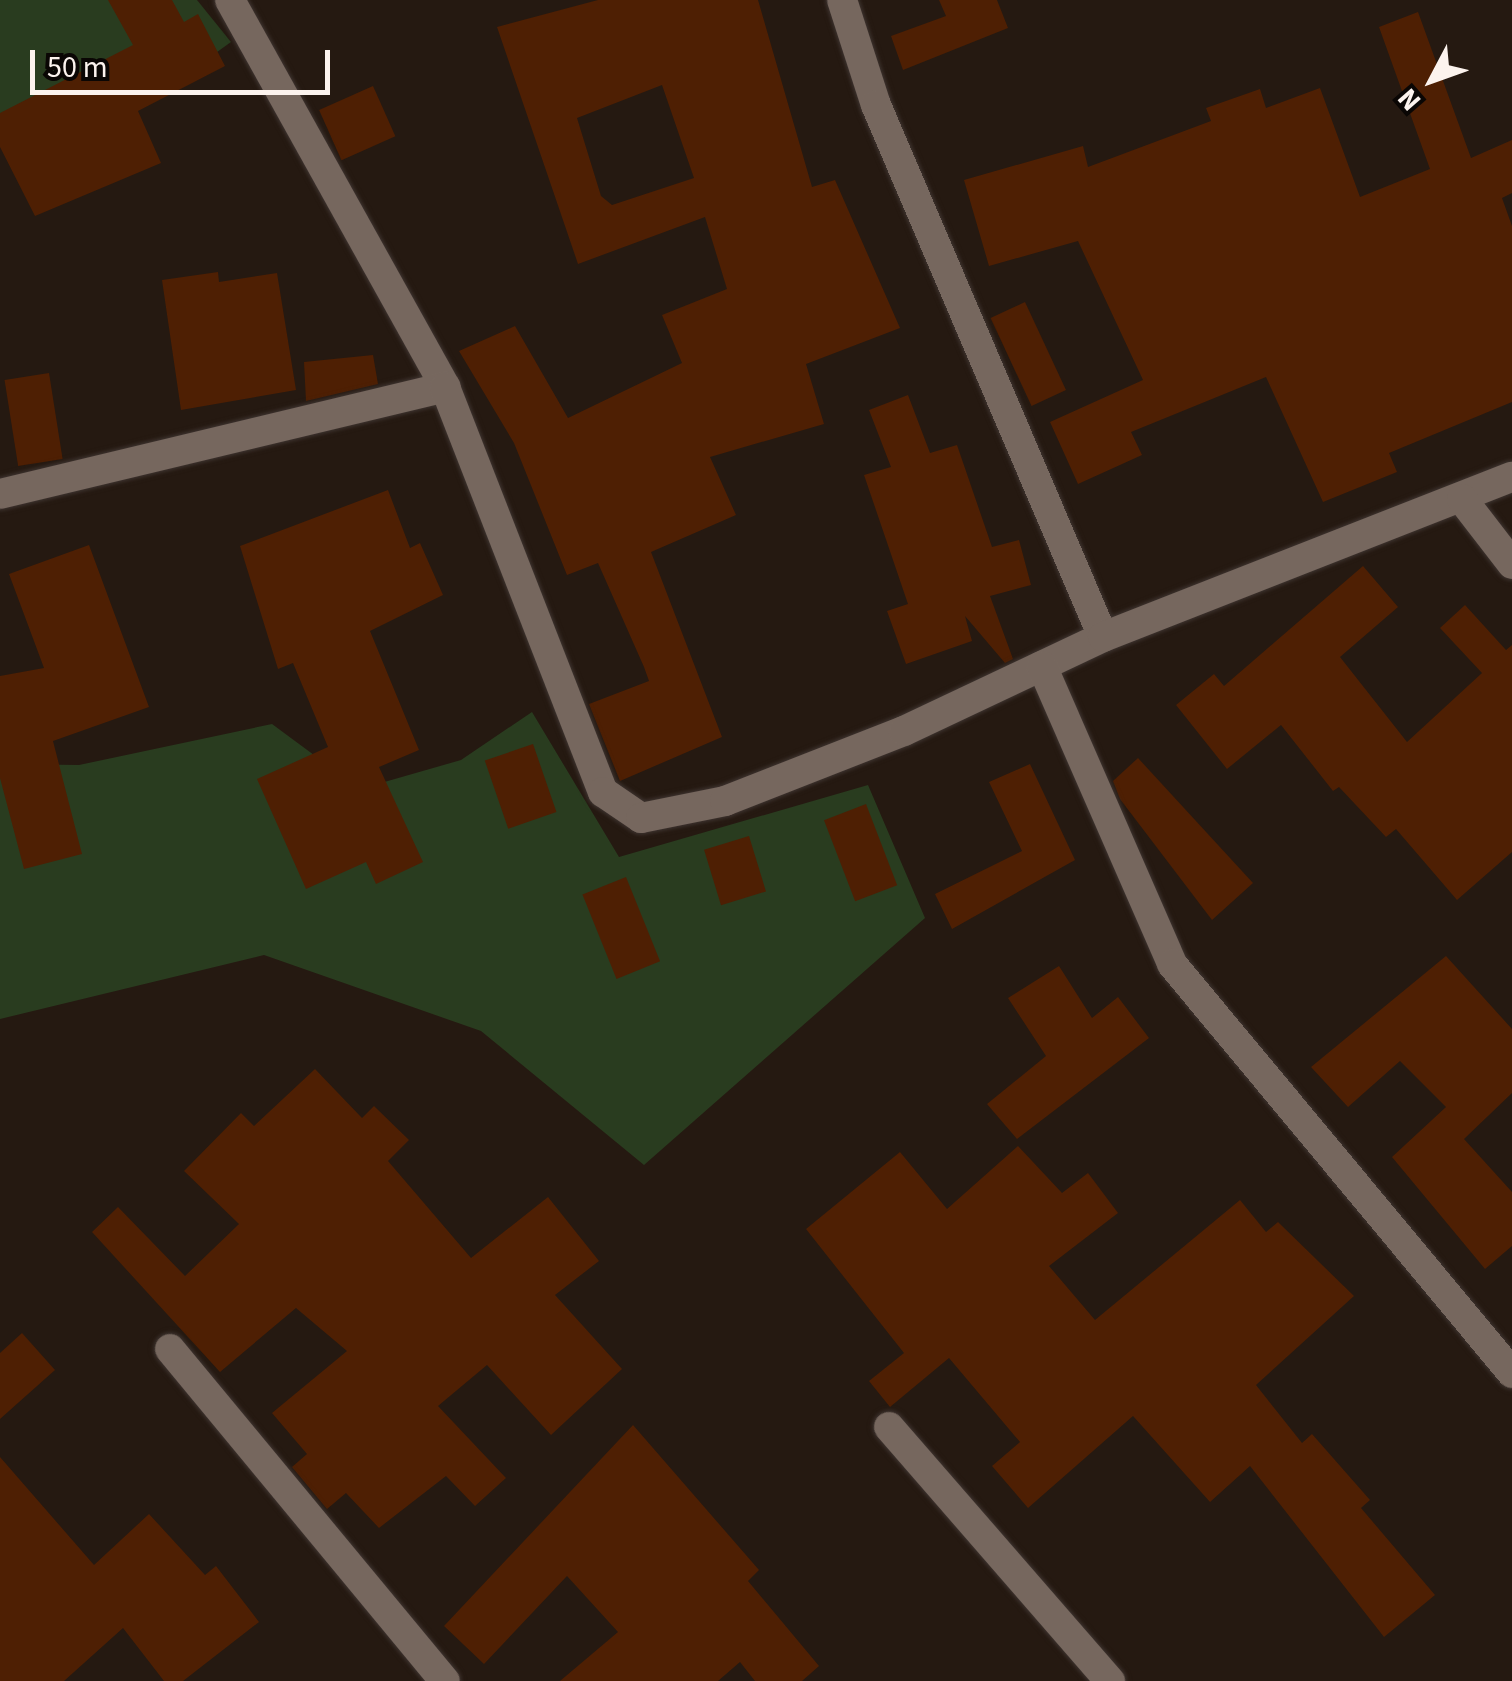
<!DOCTYPE html>
<html>
<head>
<meta charset="utf-8">
<style>
	body { margin:0 }
	#map { position:relative; width:1512px; height:1681px; overflow:hidden; background:#251911; font-family:"Source Sans 3",sans-serif }
	div>[style] { position:absolute }
	.green>* { inset:0; background:#293c1f }
	.building>* { inset:0; background:#4e1f03; transform-origin:0 0 }
	.roads { filter:drop-shadow(0 0 2px #3e3430) drop-shadow(0 0 2px #3e3430) }
	.minor>* { height:30px; margin:-15px; padding:0 15px; transform-origin:15px; border-radius:15px; background:#76675e }
	span { translate:-50% -50%; white-space:nowrap; text-align:center; line-height:1.15; -webkit-text-stroke:8px #0a0604; paint-order:stroke }
	.north { position:absolute; left:1382px; top:30px; width:100px; height:100px; -webkit-text-stroke:8px #0a0604; paint-order:stroke; rotate:229deg; font-size:28px; font-weight:700; line-height:40px; text-align:center; color:#fcf3ee }
	.north::after { content:''; display:block; margin:auto; width:35px; height:45px; background:#fcf3ee; clip-path:polygon(50% 0,100% 100%,50% 72%,0 100%) }
	.scale { position:absolute; left:30px; top:50px; width:300px; height:45px; box-sizing:border-box; border:5px solid #fcf3ee; border-top:0; padding-left:12px; font-size:30px; line-height:35px; white-space:nowrap; color:#fcf3ee; -webkit-text-stroke:8px #0a0604; paint-order:stroke }
</style>
</head>
<body>
<div id="map">
	<div class="green">
		<div style="clip-path:polygon(0 0,197px 0,231px 42px,110px 129px,0 139px)"></div>
		<div style="clip-path:polygon(532px 712px,619px 857px,868px 785px,925px 918px,644px 1165px,481px 1031px,264px 955px,0 1019px,0 764px,79px 765px,272px 724px,360px 789px,461px 760px)"></div>
	</div>
	<div class="building">
		<div style="clip-path:polygon(108px 0,172px 0,184px 22px,198px 14px,225px 66px,138px 111px,161px 163px,35px 216px,0 147px,0 113px,133px 45px)"></div>
		<div style="clip-path:polygon(evenodd,598px 0,758px 0,812px 187px,835px 180px,900px 328px,806px 364px,824px 424px,710px 457px,736px 515px,651px 552px,722px 737px,620px 781px,589px 704px,649px 681px,644px 667px,598px 563px,567px 575px,514px 443px,459px 351px,515px 326px,568px 418px,682px 363px,662px 315px,727px 289px,705px 217px,578px 264px,497px 27px,598px 0,662px 85px,694px 178px,612px 205px,601px 196px,577px 118px,662px 85px)"></div>
		<div style="clip-path:polygon(939px 0,997px 0,1008px 28px,903px 70px,891px 36px,946px 16px)"></div>
		<div style="clip-path:polygon(1418px 12px,1471px 158px,1512px 140px,1512px 193px,1502px 198px,1512px 226px,1512px 402px,1389px 453px,1397px 472px,1323px 502px,1266px 377px,1131px 432px,1142px 455px,1078px 484px,1050px 422px,1143px 380px,1078px 241px,989px 266px,964px 180px,1083px 146px,1088px 167px,1211px 121px,1206px 108px,1260px 89px,1266px 108px,1320px 88px,1360px 197px,1430px 169px,1379px 27px)"></div>
		<div style="left:373px;top:86px;width:55px;height:59px;rotate:66deg"></div>
		<div style="clip-path:polygon(218px 272px,219px 282px,277px 273px,296px 390px,181px 410px,162px 280px)"></div>
		<div style="left:1025px;top:302px;width:97px;height:38px;rotate:65deg"></div>
		<div style="clip-path:polygon(373px 355px,378px 384px,306px 401px,304px 362px)"></div>
		<div style="left:49px;top:373px;width:87px;height:45px;rotate:81deg"></div>
		<div style="clip-path:polygon(908px 395px,930px 453px,957px 445px,992px 547px,1019px 540px,1031px 585px,990px 596px,1013px 659px,1005px 663px,965px 616px,972px 641px,906px 664px,887px 611px,908px 604px,864px 475px,891px 467px,869px 410px)"></div>
		<div style="clip-path:polygon(388px 490px,410px 548px,420px 543px,443px 595px,370px 631px,419px 750px,379px 767px,423px 862px,376px 884px,366px 862px,306px 889px,257px 779px,328px 747px,293px 663px,278px 669px,240px 546px)"></div>
		<div style="clip-path:polygon(89px 545px,149px 707px,53px 741px,82px 854px,24px 869px,0 778px,0 676px,44px 668px,9px 574px)"></div>
		<div style="clip-path:polygon(1363px 566px,1398px 607px,1340px 657px,1407px 742px,1482px 673px,1440px 628px,1465px 605px,1506px 650px,1512px 645px,1512px 852px,1457px 900px,1396px 829px,1386px 837px,1339px 787px,1333px 791px,1281px 725px,1227px 769px,1176px 705px,1214px 674px,1224px 686px)"></div>
		<div style="left:533px;top:744px;width:72px;height:51px;rotate:71deg"></div>
		<div style="clip-path:polygon(1138px 758px,1253px 883px,1212px 920px,1120px 799px,1113px 781px)"></div>
		<div style="clip-path:polygon(1030px 764px,1075px 860px,952px 929px,935px 894px,1022px 851px,989px 782px)"></div>
		<div style="left:866px;top:804px;width:87px;height:45px;rotate:69deg"></div>
		<div style="left:749px;top:836px;width:58px;height:47px;rotate:73deg"></div>
		<div style="left:626px;top:877px;width:91px;height:47px;rotate:68deg"></div>
		<div style="clip-path:polygon(1446px 956px,1512px 1029px,1512px 1093px,1464px 1139px,1512px 1192px,1512px 1246px,1485px 1269px,1392px 1157px,1446px 1107px,1400px 1061px,1348px 1107px,1311px 1067px)"></div>
		<div style="clip-path:polygon(1059px 966px,1092px 1018px,1118px 997px,1149px 1038px,1017px 1139px,987px 1104px,1046px 1056px,1008px 998px)"></div>
		<div style="clip-path:polygon(315px 1069px,362px 1118px,374px 1106px,409px 1140px,388px 1161px,471px 1258px,548px 1197px,599px 1261px,555px 1295px,622px 1369px,551px 1435px,487px 1365px,438px 1406px,506px 1478px,475px 1506px,446px 1476px,379px 1528px,346px 1493px,327px 1509px,292px 1467px,307px 1454px,272px 1413px,347px 1351px,296px 1308px,220px 1372px,92px 1232px,118px 1207px,185px 1276px,239px 1224px,184px 1171px,241px 1113px,254px 1126px)"></div>
		<div style="clip-path:polygon(1018px 1146px,1062px 1193px,1088px 1173px,1118px 1213px,1049px 1266px,1095px 1320px,1240px 1200px,1266px 1232px,1278px 1222px,1354px 1296px,1256px 1385px,1302px 1443px,1312px 1434px,1370px 1500px,1361px 1508px,1435px 1595px,1384px 1637px,1250px 1466px,1210px 1502px,1133px 1416px,1028px 1508px,992px 1466px,1020px 1442px,949px 1358px,890px 1407px,869px 1381px,904px 1353px,806px 1229px,900px 1152px,947px 1209px)"></div>
		<div style="clip-path:polygon(22px 1333px,55px 1370px,0 1419px,0 1353px)"></div>
		<div style="clip-path:polygon(633px 1425px,759px 1570px,748px 1581px,819px 1666px,802px 1681px,755px 1681px,740px 1662px,718px 1681px,560px 1681px,618px 1632px,567px 1576px,484px 1664px,444px 1626px)"></div>
		<div style="clip-path:polygon(0 1457px,94px 1565px,149px 1514px,205px 1575px,216px 1566px,259px 1622px,183px 1681px,164px 1681px,123px 1628px,64px 1681px,0 1681px)"></div>
	</div>
	<div class="roads">
		<div class="minor">
			<div style="left:230px;top:0;width:443px;rotate:60.9deg"></div>
			<div style="left:842px;top:0;width:110px;rotate:72.1deg"></div>
			<div style="left:876px;top:105px;width:578px;rotate:66.89deg"></div>
			<div style="left:0;top:494px;width:458px;rotate:-13.5deg"></div>
			<div style="left:445px;top:387px;width:435px;rotate:68.7deg"></div>
			<div style="left:603px;top:792px;width:46px;rotate:34.4deg"></div>
			<div style="left:641px;top:818px;width:86px;rotate:-11.4deg"></div>
			<div style="left:725px;top:801px;width:192px;rotate:-21.4deg"></div>
			<div style="left:904px;top:731px;width:220px;rotate:-25.3deg"></div>
			<div style="left:1103px;top:637px;width:439px;rotate:-21.4deg"></div>
			<div style="left:1462px;top:499px;width:82px;rotate:52.4deg"></div>
			<div style="left:1042px;top:666px;width:325px;rotate:66.4deg"></div>
			<div style="left:1172px;top:964px;width:532px;rotate:50.26deg"></div>
			<div style="left:170px;top:1349px;width:431px;rotate:50.4deg"></div>
			<div style="left:889px;top:1427px;width:337px;rotate:49deg"></div>
		</div>
	</div>
	<div class="north">N</div>
	<div class="scale">50 m</div>
</div>
</body>
</html>
